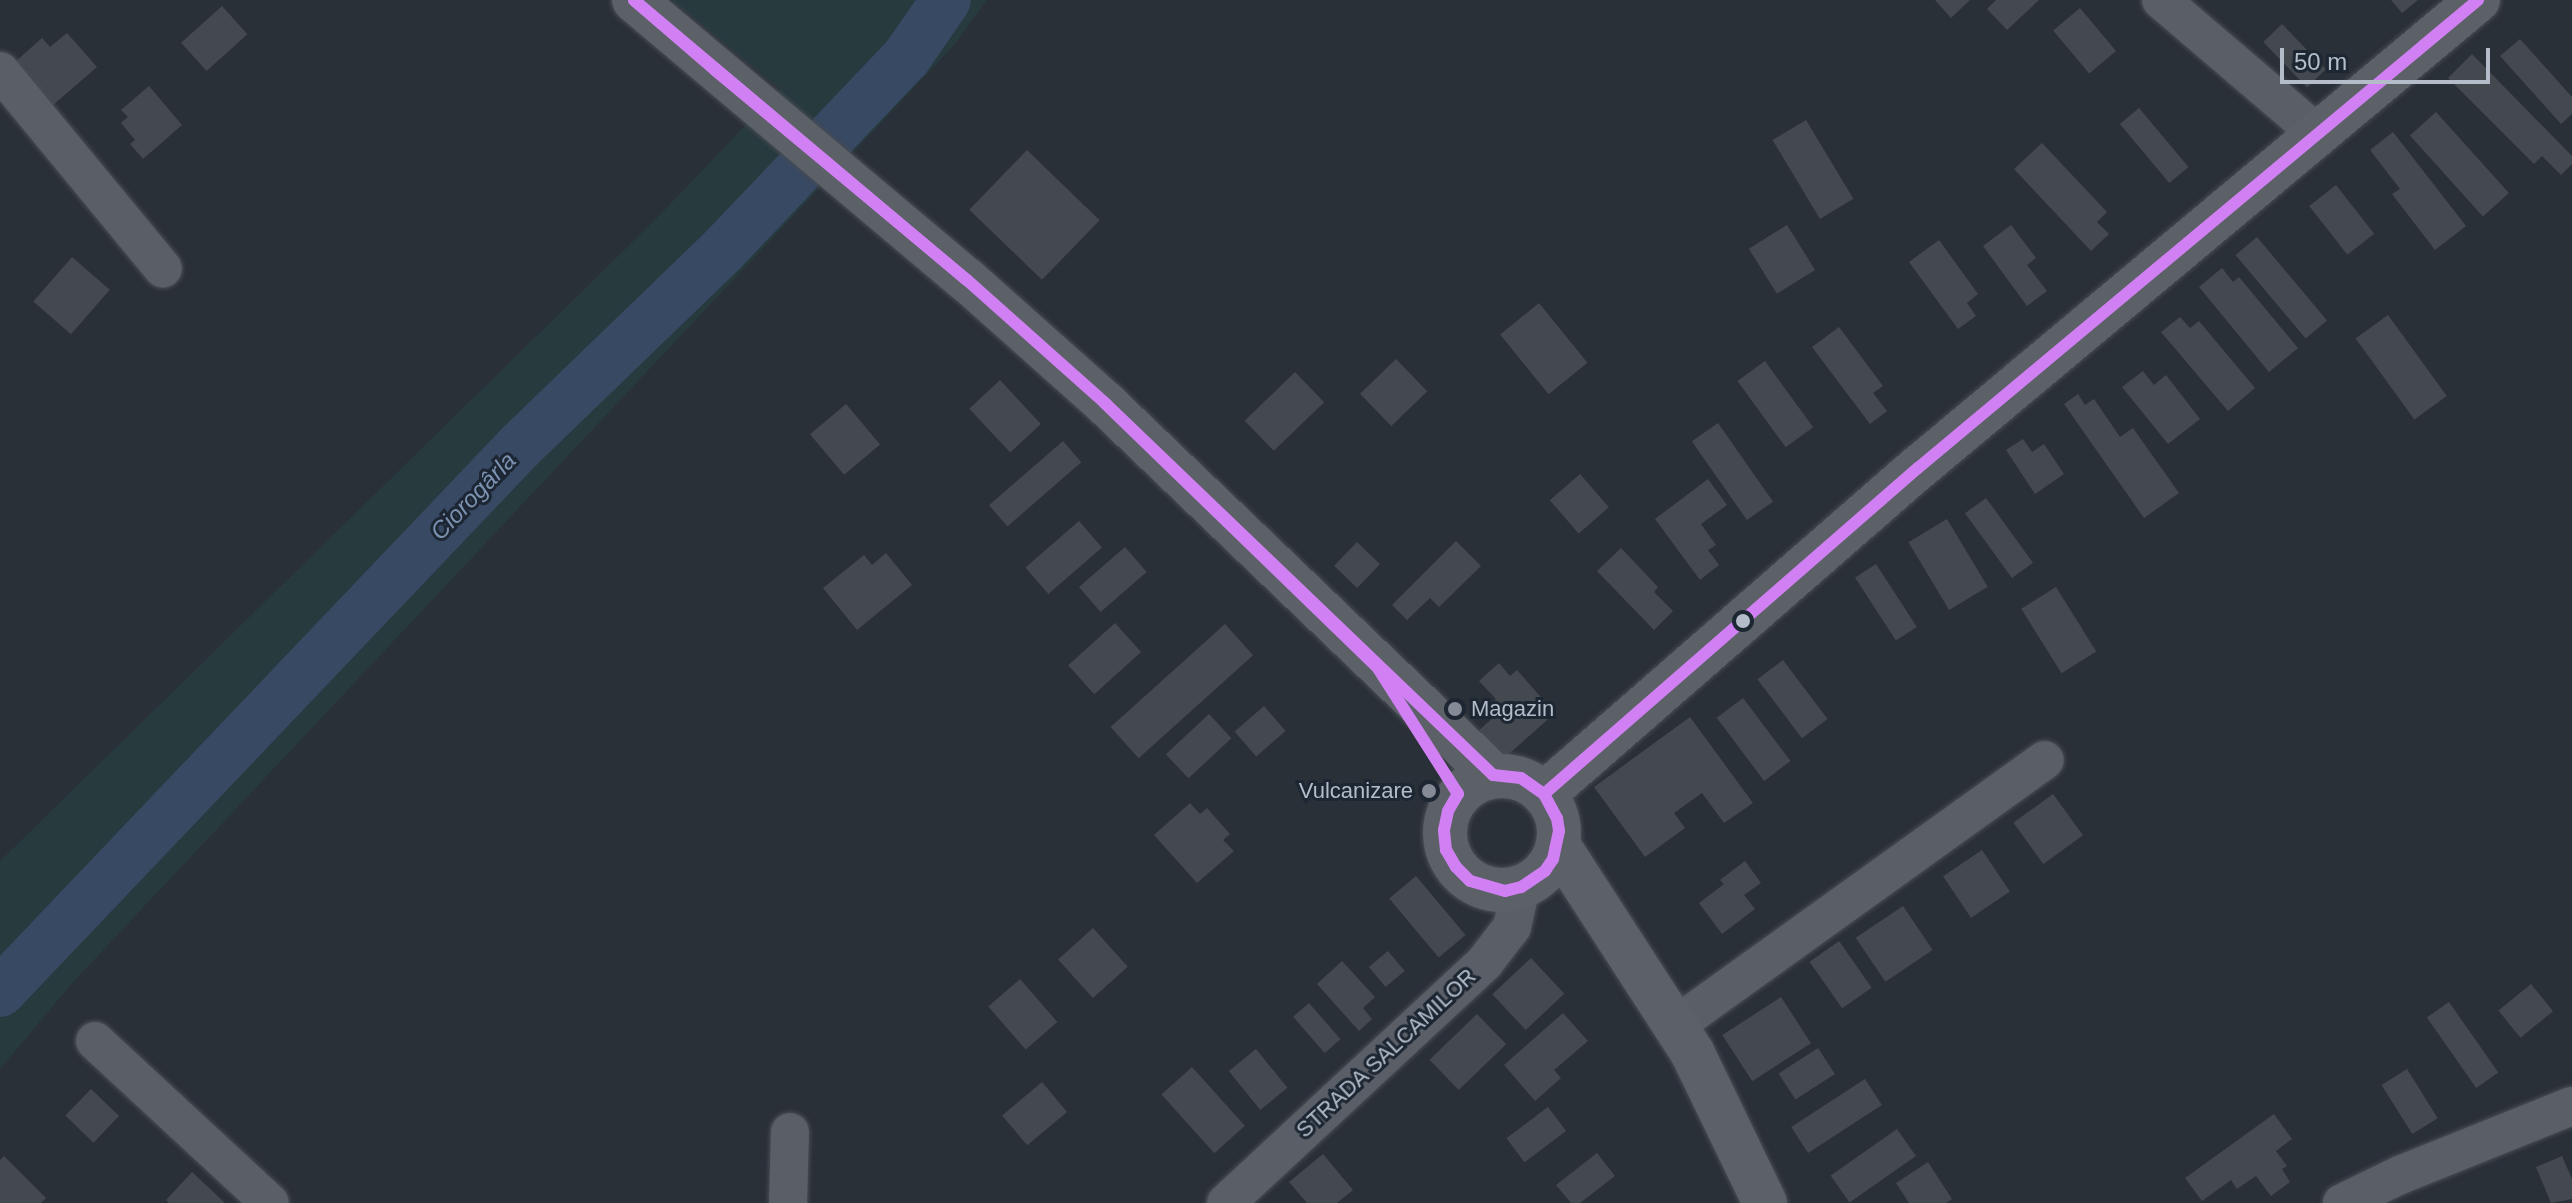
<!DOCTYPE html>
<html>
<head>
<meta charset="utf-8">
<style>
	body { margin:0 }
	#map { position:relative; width:2572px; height:1203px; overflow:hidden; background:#2a3038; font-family:Helvetica,sans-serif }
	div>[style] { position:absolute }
	.green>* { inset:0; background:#273a3e }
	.river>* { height:50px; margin:-25px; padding:0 25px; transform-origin:25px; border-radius:25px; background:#384963 }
	.building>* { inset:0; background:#444950; transform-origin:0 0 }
	.roads { filter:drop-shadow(0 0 2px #484c53) drop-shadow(0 0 2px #484c53) }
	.minor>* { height:38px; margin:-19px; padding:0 19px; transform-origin:19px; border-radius:19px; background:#5a5e66 }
	.major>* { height:44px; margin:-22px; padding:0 22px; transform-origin:22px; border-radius:22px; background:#5c6168 }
	.major>.ring { margin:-22px; padding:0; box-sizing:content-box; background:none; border:44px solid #5c6168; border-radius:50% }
	.bus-1>* { height:12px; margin:-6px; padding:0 6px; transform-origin:6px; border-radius:6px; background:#d080f3 }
	.dots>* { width:22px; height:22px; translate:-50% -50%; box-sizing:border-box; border:4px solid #1d2633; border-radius:50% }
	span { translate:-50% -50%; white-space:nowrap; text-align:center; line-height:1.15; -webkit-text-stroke:6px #1d2633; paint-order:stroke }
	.poi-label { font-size:22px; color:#b4bcc9 }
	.left { translate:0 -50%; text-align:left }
	.right { translate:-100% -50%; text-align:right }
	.street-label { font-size:22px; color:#b4bcc9 }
	.water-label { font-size:24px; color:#7c92b1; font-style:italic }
	.scale { position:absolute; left:2280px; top:48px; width:210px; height:36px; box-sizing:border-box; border:4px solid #b4bcc9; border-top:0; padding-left:10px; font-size:24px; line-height:28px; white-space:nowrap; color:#b4bcc9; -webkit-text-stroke:6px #1d2633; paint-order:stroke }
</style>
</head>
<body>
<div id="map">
	<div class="green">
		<div style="clip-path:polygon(672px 0,987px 0,955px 44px,74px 981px,0 1069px,0 861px,654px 221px,780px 89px)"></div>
	</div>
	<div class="river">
		<div style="left:0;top:992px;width:753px;rotate:-46.4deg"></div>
		<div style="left:519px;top:447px;width:284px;rotate:-44deg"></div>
		<div style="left:723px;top:250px;width:265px;rotate:-46.4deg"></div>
		<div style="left:906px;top:58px;width:70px;rotate:-55.4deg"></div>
	</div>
	<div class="building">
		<div style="clip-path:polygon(1935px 0,1970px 0,1951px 18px)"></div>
		<div style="clip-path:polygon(1996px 0,2039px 0,2007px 30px,1987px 9px)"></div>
		<div style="clip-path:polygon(2391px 0,2418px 0,2402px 13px)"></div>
		<div style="left:222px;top:6px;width:38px;height:55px;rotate:48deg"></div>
		<div style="left:2080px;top:8px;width:56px;height:35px;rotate:50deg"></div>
		<div style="left:2282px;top:24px;width:63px;height:26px;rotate:46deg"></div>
		<div style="clip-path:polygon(67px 33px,97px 67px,53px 105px,15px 62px,42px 38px,50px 47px)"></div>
		<div style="clip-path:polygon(2520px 39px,2572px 97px,2572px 114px,2561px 124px,2500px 56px)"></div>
		<div style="clip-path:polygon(2472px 54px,2572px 156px,2572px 164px,2561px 175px,2542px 156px,2534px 164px,2448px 78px)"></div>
		<div style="clip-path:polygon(149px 86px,182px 125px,143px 159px,130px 144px,135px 140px,121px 123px,128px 117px,121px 110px)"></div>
		<div style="left:2139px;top:108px;width:77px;height:25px;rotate:50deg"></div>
		<div style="left:2436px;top:112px;width:109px;height:35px;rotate:48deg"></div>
		<div style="left:1806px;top:120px;width:92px;height:39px;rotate:59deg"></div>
		<div style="clip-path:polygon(2393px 132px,2466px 226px,2435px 250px,2392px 194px,2400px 189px,2370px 150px)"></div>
		<div style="clip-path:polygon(2042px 143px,2107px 212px,2097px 222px,2109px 234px,2091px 251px,2014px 169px)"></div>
		<div style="left:1027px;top:150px;width:101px;height:83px;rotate:44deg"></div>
		<div style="left:2336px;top:185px;width:62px;height:34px;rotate:52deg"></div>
		<div style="left:1787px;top:225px;width:53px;height:45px;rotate:58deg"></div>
		<div style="clip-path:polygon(2011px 225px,2036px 258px,2027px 265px,2047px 291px,2027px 306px,1983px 246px)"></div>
		<div style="left:2257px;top:237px;width:109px;height:28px;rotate:50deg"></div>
		<div style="clip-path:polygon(1939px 240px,1978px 294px,1967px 303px,1976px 316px,1958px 329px,1909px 262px)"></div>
		<div style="left:72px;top:257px;width:50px;height:59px;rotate:41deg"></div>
		<div style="clip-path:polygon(2222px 268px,2233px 282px,2239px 277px,2298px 348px,2269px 372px,2199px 287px)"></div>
		<div style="left:1539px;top:303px;width:77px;height:50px;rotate:51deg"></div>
		<div style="left:2388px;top:315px;width:100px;height:40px;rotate:54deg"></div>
		<div style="clip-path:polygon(2180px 317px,2190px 328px,2199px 321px,2255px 388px,2228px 411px,2161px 332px)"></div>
		<div style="clip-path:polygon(1839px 327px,1883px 386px,1873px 393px,1887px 411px,1870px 424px,1812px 347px)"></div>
		<div style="left:1396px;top:359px;width:45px;height:50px;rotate:46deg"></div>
		<div style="left:1765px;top:361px;width:82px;height:34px;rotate:54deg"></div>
		<div style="clip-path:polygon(2143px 371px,2154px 385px,2166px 375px,2200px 419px,2168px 444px,2122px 387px)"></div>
		<div style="left:1295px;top:372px;width:42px;height:70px;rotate:46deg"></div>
		<div style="left:1000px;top:380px;width:60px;height:42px;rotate:47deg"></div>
		<div style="clip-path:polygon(2078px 394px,2085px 405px,2094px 399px,2120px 437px,2133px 428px,2179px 493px,2144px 518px,2064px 404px)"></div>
		<div style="left:846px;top:404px;width:53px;height:47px;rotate:50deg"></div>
		<div style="left:1718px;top:423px;width:96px;height:32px;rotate:55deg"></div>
		<div style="clip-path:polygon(2023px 439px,2032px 452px,2044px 444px,2064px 474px,2035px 494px,2006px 450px)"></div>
		<div style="left:1063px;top:441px;width:28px;height:98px;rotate:49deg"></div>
		<div style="left:1580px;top:474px;width:44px;height:40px;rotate:49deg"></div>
		<div style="clip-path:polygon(1708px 479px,1727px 505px,1701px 524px,1716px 545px,1708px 550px,1719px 565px,1700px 580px,1655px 519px)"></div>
		<div style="left:1986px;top:498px;width:80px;height:26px;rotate:54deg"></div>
		<div style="left:1947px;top:519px;width:79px;height:45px;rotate:59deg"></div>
		<div style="left:1079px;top:521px;width:35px;height:71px;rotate:49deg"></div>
		<div style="clip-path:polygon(1456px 541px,1481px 566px,1439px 607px,1430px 598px,1407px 620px,1392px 605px)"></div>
		<div style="left:1357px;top:542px;width:32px;height:33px;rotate:44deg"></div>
		<div style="left:1125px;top:547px;width:33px;height:61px;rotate:49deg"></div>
		<div style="clip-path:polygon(1621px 548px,1658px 587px,1654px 592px,1673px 611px,1654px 630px,1597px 571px)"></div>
		<div style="clip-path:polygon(886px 553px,912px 585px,857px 630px,823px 588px,864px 555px,872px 565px)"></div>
		<div style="left:1876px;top:564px;width:75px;height:25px;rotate:57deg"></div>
		<div style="left:2056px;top:587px;width:76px;height:41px;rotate:58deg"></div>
		<div style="left:1115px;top:623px;width:39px;height:63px;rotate:48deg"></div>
		<div style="left:1225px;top:624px;width:42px;height:154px;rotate:48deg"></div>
		<div style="left:1783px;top:660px;width:74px;height:32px;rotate:53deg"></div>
		<div style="clip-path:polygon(1499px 663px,1510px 676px,1517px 670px,1555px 713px,1501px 761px,1476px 733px,1495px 716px,1487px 707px,1496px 699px,1479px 681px)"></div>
		<div style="left:1743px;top:698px;width:79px;height:33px;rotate:53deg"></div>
		<div style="left:1264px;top:706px;width:33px;height:39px;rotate:49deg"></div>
		<div style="left:1209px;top:714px;width:33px;height:59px;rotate:47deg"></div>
		<div style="clip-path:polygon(1690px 717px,1753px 803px,1724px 823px,1702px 793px,1674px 813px,1685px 828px,1645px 857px,1594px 787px)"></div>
		<div style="left:2053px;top:794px;width:51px;height:49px;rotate:54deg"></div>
		<div style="clip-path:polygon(1190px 803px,1200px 814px,1207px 808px,1230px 834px,1223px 840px,1234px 851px,1197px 883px,1154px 835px)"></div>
		<div style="left:1982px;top:850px;width:50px;height:47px;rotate:56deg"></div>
		<div style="clip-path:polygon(1745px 861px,1761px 883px,1744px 895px,1755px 909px,1722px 934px,1699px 903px,1724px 884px,1720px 880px)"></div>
		<div style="left:1416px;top:876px;width:77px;height:35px;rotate:50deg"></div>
		<div style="left:1903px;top:906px;width:53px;height:57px;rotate:56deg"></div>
		<div style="left:1093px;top:928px;width:52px;height:47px;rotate:48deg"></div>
		<div style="left:1839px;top:941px;width:57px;height:36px;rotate:55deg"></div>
		<div style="left:1388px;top:951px;width:26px;height:25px;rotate:50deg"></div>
		<div style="left:1531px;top:958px;width:49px;height:53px;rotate:47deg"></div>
		<div style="clip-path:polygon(1342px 961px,1375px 997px,1363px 1008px,1372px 1019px,1359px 1031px,1317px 984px)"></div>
		<div style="left:1020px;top:979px;width:57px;height:42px;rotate:49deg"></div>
		<div style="left:2531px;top:984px;width:35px;height:42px;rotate:51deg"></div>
		<div style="left:1781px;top:997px;width:55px;height:70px;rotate:57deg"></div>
		<div style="left:2449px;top:1002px;width:86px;height:27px;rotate:55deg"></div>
		<div style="left:1309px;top:1003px;width:48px;height:21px;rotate:49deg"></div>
		<div style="clip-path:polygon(1563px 1013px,1588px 1041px,1554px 1070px,1561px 1078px,1535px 1101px,1504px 1065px)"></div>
		<div style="left:1477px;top:1014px;width:42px;height:66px;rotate:46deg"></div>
		<div style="left:1818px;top:1048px;width:31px;height:47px;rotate:57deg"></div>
		<div style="left:1256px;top:1049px;width:50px;height:35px;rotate:51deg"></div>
		<div style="left:1192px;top:1067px;width:79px;height:41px;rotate:48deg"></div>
		<div style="left:2407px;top:1069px;width:58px;height:30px;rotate:58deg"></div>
		<div style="left:1865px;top:1079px;width:31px;height:88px;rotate:57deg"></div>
		<div style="left:1042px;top:1082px;width:39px;height:52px;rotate:50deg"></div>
		<div style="left:91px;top:1089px;width:39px;height:37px;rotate:44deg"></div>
		<div style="left:1548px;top:1107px;width:30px;height:52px;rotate:53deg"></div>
		<div style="clip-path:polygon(2274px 1114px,2292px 1139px,2276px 1151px,2287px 1166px,2282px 1169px,2290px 1182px,2271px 1196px,2256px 1176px,2237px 1189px,2231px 1180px,2202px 1201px,2185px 1178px)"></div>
		<div style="left:1897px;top:1129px;width:33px;height:81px;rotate:55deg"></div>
		<div style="clip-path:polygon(1597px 1153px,1615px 1176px,1580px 1203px,1571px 1203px,1556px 1185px)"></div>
		<div style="clip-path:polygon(1323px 1154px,1353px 1190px,1337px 1203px,1307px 1203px,1289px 1182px)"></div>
		<div style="clip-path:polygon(4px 1156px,46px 1198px,41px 1203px,0 1203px,0 1160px)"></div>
		<div style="clip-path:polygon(2562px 1156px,2572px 1179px,2572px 1199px,2551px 1203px,2536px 1167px)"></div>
		<div style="clip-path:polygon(1928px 1162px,1952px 1199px,1946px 1203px,1909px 1203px,1896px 1183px)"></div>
		<div style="clip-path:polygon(192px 1172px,225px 1203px,169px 1203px,166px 1200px)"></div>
	</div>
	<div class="roads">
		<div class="minor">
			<div style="left:2161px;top:0;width:206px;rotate:40.5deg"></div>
			<div style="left:0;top:71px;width:256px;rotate:50.5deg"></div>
			<div style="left:1676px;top:1025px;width:454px;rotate:-35.7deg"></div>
			<div style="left:95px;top:1041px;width:238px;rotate:42.8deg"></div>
			<div style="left:788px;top:1203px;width:71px;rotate:-88.4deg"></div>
			<div style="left:1226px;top:1203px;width:354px;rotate:-42.9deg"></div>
			<div style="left:1485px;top:962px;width:44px;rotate:-52.4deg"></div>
			<div style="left:1512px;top:927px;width:41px;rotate:-77.3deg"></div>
			<div style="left:2342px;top:1203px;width:64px;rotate:-25.8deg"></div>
			<div style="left:2400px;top:1175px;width:185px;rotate:-21.9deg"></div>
		</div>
		<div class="major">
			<div style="left:634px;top:0;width:435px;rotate:40.1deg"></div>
			<div style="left:967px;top:280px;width:186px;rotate:41.7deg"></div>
			<div style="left:1106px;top:404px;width:536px;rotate:43.79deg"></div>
			<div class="ring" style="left:1445px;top:776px;width:70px;height:70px"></div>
			<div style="left:1544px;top:794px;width:496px;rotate:-41.1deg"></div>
			<div style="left:1918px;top:468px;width:730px;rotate:-39.89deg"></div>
			<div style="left:1558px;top:845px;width:247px;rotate:57.1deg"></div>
			<div style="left:1692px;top:1052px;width:168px;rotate:64.2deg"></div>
		</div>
	</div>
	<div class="bus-1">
		<div style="left:634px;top:0;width:435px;rotate:40.1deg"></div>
		<div style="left:967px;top:280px;width:328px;rotate:-140.2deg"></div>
		<div style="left:715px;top:70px;width:107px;rotate:-139.2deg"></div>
		<div style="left:967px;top:280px;width:186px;rotate:41.7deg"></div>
		<div style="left:1106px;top:404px;width:536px;rotate:43.79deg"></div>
		<div style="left:1493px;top:775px;width:28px;rotate:6deg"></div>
		<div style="left:1521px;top:778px;width:28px;rotate:35deg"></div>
		<div style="left:1544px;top:794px;width:27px;rotate:62deg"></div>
		<div style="left:1557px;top:818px;width:13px;rotate:81deg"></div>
		<div style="left:1559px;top:831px;width:29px;rotate:102deg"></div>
		<div style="left:1553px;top:859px;width:14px;rotate:124deg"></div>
		<div style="left:1545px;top:871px;width:29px;rotate:146deg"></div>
		<div style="left:1521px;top:887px;width:16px;rotate:166deg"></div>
		<div style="left:1505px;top:891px;width:36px;rotate:-164deg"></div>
		<div style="left:1470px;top:881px;width:20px;rotate:-135deg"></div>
		<div style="left:1456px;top:867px;width:20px;rotate:-120deg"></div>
		<div style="left:1446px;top:850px;width:20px;rotate:-96deg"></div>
		<div style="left:1444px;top:830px;width:19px;rotate:-78deg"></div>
		<div style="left:1448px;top:811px;width:20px;rotate:-60deg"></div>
		<div style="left:1458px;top:794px;width:151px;rotate:-122.5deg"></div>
		<div style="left:1377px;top:667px;width:378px;rotate:-135.9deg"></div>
		<div style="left:1544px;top:794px;width:496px;rotate:-41.1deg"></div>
		<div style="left:1918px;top:468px;width:730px;rotate:-39.89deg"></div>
	</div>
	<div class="dots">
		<div style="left:1743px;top:621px;background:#b4bcc9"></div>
		<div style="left:1455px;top:709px;background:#848b96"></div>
		<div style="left:1429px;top:791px;background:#848b96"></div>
	</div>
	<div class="poi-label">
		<span class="left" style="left:1471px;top:709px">Magazin</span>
		<span class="right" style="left:1413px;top:791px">Vulcanizare</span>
	</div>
	<div class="street-label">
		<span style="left:1386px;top:1053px;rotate:-43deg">STRADA SALCAMILOR</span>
	</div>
	<div class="water-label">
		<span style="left:473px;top:496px;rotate:-46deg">Ciorogârla</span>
	</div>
	<div class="scale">50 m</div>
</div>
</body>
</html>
